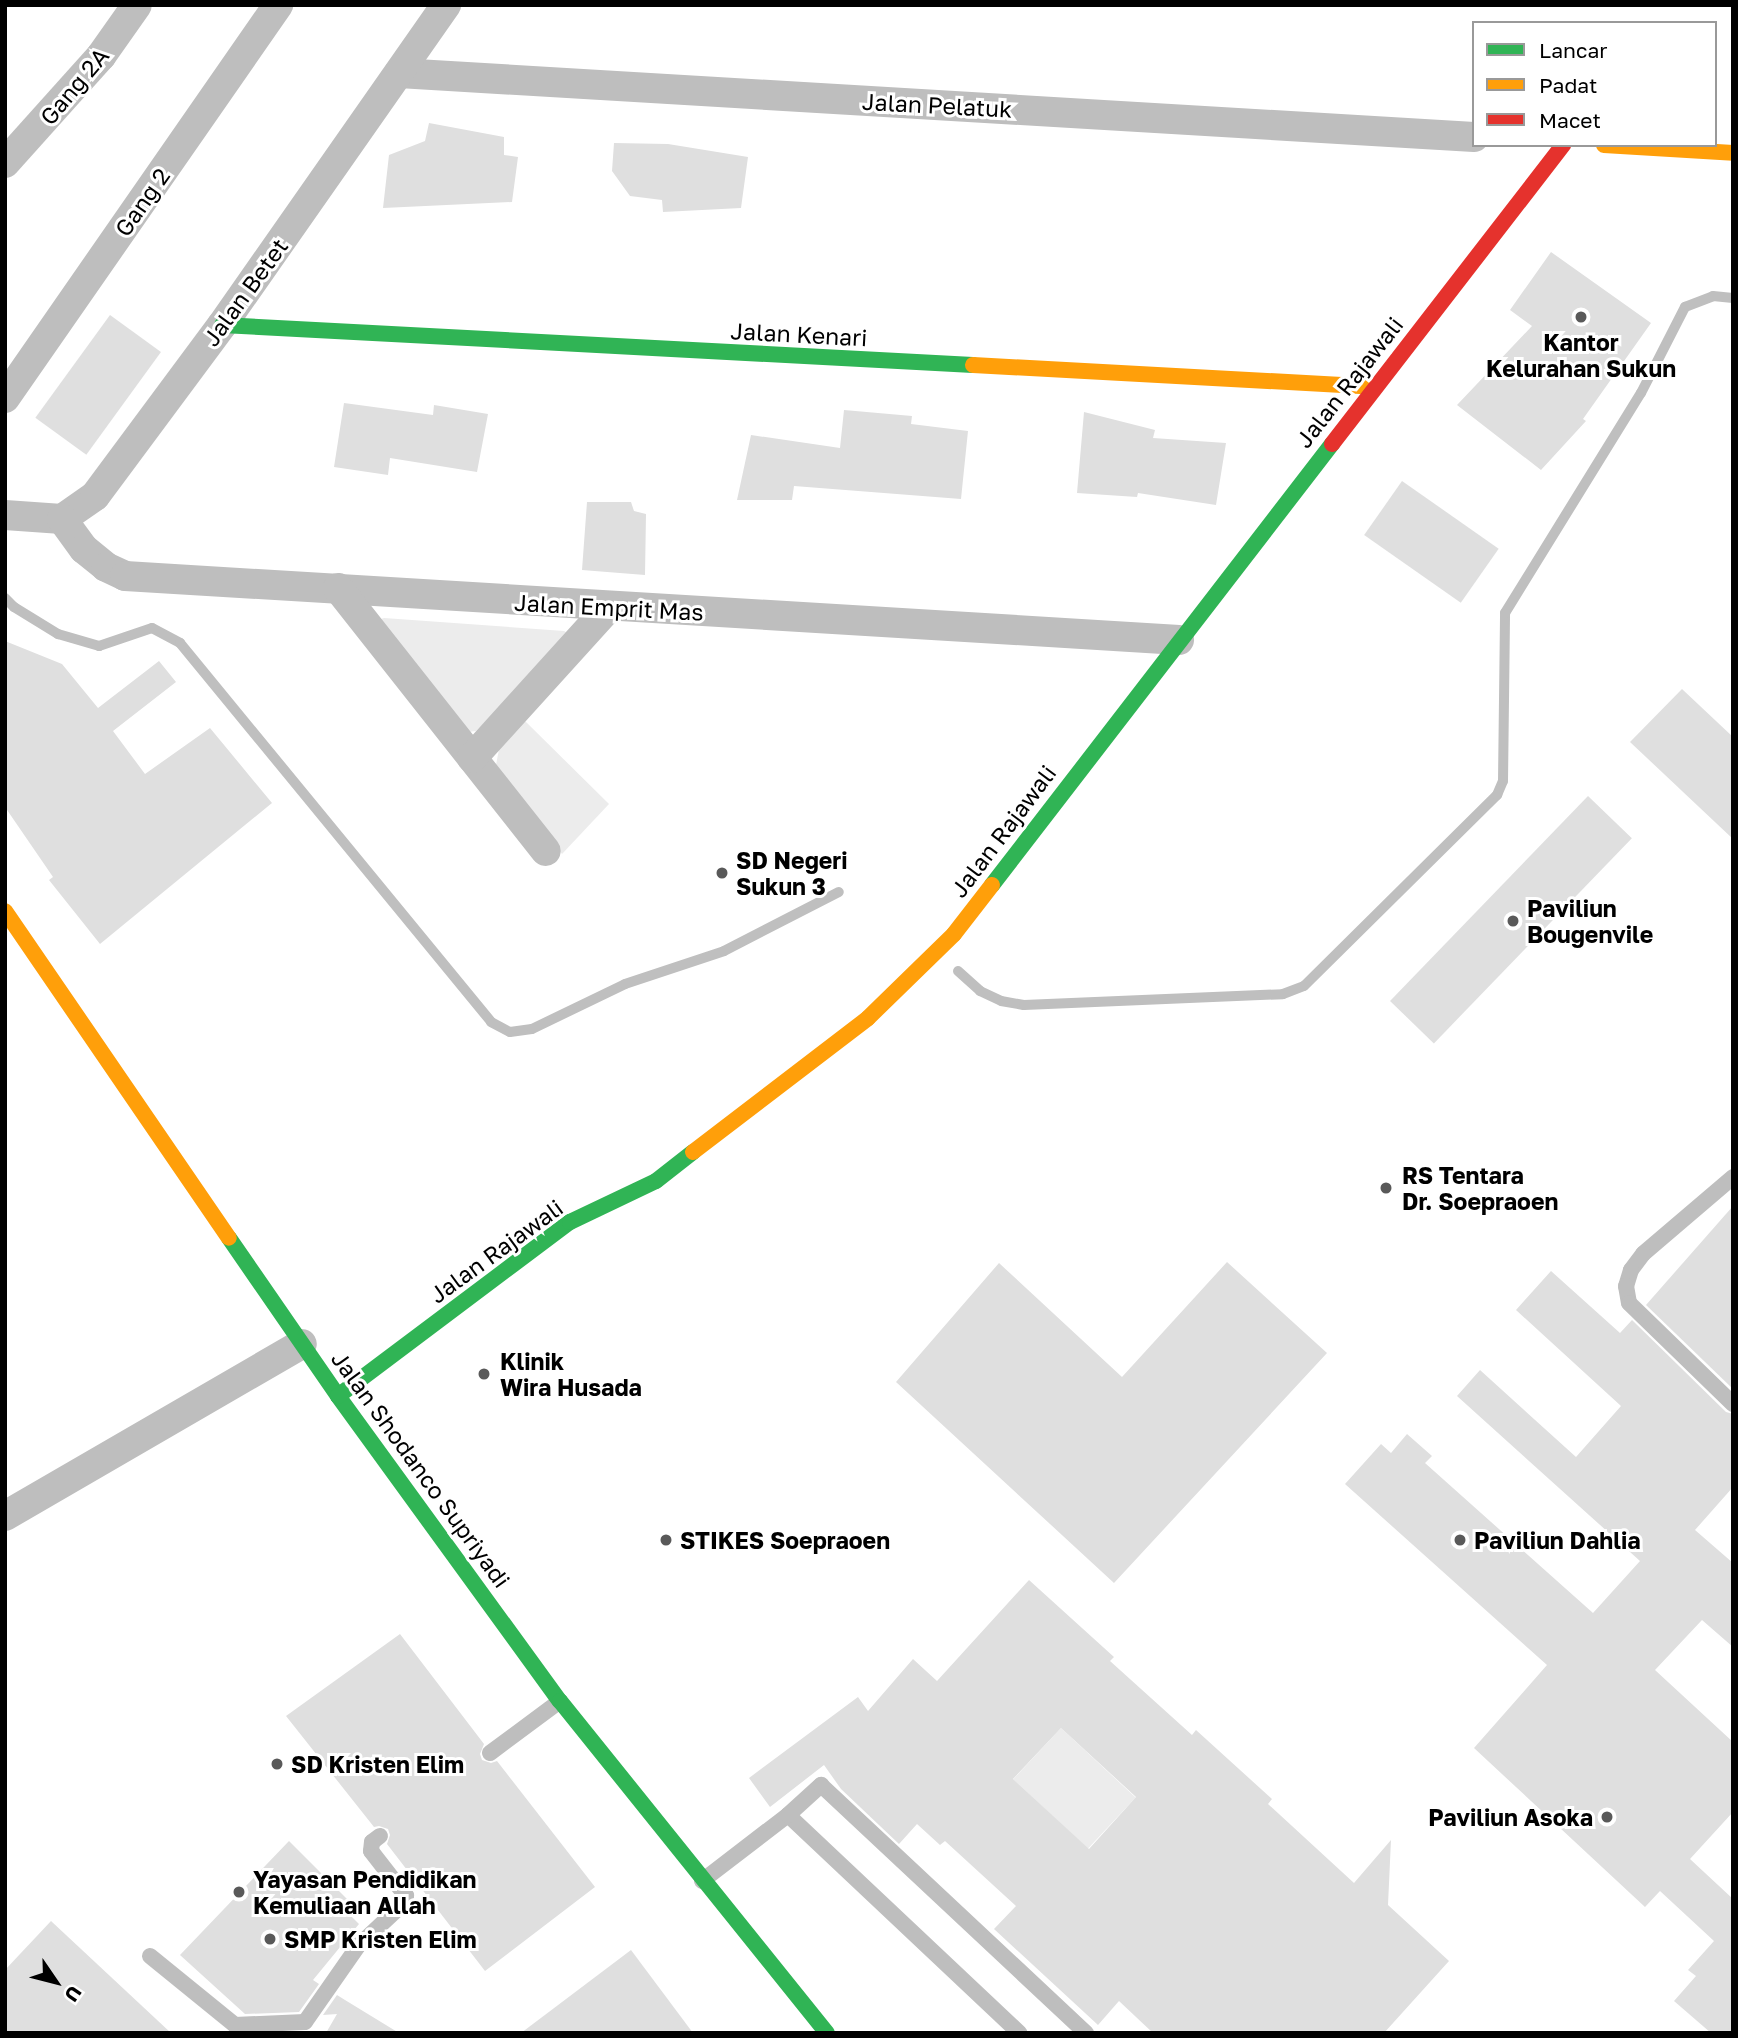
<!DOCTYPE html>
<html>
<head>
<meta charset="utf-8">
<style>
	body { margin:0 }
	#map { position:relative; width:1738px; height:2038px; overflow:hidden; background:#fff; font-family:"Golos Text",sans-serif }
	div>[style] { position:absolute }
	.green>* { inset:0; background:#ececec; transform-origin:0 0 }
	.stream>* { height:10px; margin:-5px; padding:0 5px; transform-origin:5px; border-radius:5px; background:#bfbfbf }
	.building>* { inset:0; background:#dfdfdf; transform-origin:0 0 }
	.lane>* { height:16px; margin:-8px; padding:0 8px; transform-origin:8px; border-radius:8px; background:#bebebe }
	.street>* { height:30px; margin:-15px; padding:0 15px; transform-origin:15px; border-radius:15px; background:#bebebe }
	.fast>* { height:16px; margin:-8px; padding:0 8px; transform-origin:8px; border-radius:8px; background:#30b455 }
	.slow>* { height:16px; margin:-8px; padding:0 8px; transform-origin:8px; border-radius:8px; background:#ff9f0a }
	.jam>* { height:16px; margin:-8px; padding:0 8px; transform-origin:8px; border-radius:8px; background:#e5322d }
	.dots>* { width:19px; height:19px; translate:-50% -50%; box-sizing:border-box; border:4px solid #fff; border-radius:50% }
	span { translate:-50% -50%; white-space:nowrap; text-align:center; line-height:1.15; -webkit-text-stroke:6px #fff; paint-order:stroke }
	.street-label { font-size:23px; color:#000 }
	.poi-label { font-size:23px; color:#000; font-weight:700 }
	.left { translate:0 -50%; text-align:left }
	.right { translate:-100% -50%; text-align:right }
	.frame { position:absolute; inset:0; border:7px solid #000; pointer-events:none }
	.legend { position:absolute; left:1472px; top:21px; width:245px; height:126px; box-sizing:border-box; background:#fff; border:2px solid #999; margin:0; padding:9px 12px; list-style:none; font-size:21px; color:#000 }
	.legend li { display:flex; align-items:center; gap:14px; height:35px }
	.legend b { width:35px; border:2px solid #999 }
	.north { position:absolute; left:21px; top:1947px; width:70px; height:70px; -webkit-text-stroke:5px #fff; paint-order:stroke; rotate:125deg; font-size:19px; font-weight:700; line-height:28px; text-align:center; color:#000 }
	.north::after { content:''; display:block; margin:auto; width:24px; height:32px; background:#000; clip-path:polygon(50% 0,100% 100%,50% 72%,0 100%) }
</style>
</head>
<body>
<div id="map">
	<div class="green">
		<div style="clip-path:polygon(384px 618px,564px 631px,569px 634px,567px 641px,476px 731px,468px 732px,378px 620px)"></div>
		<div style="clip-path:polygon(524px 720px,609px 804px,562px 854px,496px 765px,500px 744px)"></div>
		<div style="left:1061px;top:1728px;width:102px;height:70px;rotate:43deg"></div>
	</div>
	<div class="stream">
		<div style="left:5px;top:598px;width:13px;rotate:45deg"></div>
		<div style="left:14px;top:607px;width:52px;rotate:31.5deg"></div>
		<div style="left:58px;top:634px;width:43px;rotate:16.3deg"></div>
		<div style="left:99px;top:646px;width:56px;rotate:-18.8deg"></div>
		<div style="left:152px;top:628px;width:32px;rotate:28deg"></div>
		<div style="left:180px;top:643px;width:490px;rotate:50.6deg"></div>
		<div style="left:491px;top:1022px;width:21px;rotate:28deg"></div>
		<div style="left:510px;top:1032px;width:22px;rotate:-8deg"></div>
		<div style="left:532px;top:1029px;width:103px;rotate:-25.8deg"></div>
		<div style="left:625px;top:984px;width:104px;rotate:-18.4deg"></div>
		<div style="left:724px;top:951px;width:129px;rotate:-27.2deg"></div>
		<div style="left:958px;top:971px;width:30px;rotate:42deg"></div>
		<div style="left:980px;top:991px;width:23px;rotate:25deg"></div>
		<div style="left:1001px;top:1001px;width:23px;rotate:10deg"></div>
		<div style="left:1024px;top:1005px;width:259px;rotate:-2.4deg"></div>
		<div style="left:1283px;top:994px;width:22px;rotate:-21deg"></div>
		<div style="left:1304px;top:986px;width:272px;rotate:-44.7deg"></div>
		<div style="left:1497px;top:795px;width:15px;rotate:-67deg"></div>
		<div style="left:1503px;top:781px;width:168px;rotate:-89.3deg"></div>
		<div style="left:1505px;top:613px;width:259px;rotate:-58.3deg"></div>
		<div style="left:1641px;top:393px;width:97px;rotate:-62.9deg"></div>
		<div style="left:1685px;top:307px;width:30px;rotate:-21deg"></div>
		<div style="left:1713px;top:296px;width:20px;rotate:6deg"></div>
	</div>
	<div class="building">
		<div style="clip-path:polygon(429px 123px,504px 137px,504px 155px,518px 157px,512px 202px,383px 208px,389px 155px,425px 141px)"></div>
		<div style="clip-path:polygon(614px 143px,668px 144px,748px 157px,741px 208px,663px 212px,662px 200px,630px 196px,612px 171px)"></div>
		<div style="clip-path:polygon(1551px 252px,1651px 323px,1583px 419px,1586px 421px,1541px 470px,1457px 405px,1532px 326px,1510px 310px)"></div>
		<div style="left:110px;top:315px;width:63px;height:127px;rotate:36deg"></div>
		<div style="clip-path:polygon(344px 403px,433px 415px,434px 405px,488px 414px,477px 472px,390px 458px,388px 475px,334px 467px)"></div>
		<div style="clip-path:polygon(844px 410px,912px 416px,911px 424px,968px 431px,961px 499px,794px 486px,792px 500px,737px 500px,751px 435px,840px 448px)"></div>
		<div style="clip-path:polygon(1084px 412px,1155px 430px,1153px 438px,1226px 443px,1216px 505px,1138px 493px,1137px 497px,1077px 493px)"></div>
		<div style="left:1402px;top:481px;width:118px;height:66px;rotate:35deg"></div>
		<div style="clip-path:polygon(587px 502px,631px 502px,634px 511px,646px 514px,645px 575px,582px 570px)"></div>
		<div style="clip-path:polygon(5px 641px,62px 664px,98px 708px,159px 661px,176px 682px,113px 731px,145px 774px,210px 728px,272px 803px,100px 944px,49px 880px,53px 877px,5px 807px)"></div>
		<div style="clip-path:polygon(1682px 689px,1733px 737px,1733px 839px,1630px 742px)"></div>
		<div style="left:1588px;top:796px;width:61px;height:285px;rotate:44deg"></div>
		<div style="clip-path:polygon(1733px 1206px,1733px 1389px,1646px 1305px)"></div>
		<div style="clip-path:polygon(1227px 1262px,1327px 1353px,1114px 1583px,896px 1382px,999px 1263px,1122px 1377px)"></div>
		<div style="clip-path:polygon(1551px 1271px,1620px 1333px,1632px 1320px,1726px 1412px,1733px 1414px,1733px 1487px,1695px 1530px,1733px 1563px,1733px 1647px,1702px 1620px,1655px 1670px,1733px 1742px,1733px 1812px,1690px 1859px,1733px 1899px,1733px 2033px,1711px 2033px,1674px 2001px,1696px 1976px,1688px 1970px,1714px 1941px,1660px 1891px,1645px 1907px,1474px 1748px,1547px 1665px,1345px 1484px,1381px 1444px,1391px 1453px,1407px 1434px,1432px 1456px,1425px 1463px,1593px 1613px,1640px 1561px,1457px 1396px,1480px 1370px,1576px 1457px,1621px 1406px,1516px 1310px)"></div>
		<div style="clip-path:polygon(evenodd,1029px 1580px,1114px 1657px,1110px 1661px,1192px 1735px,1196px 1730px,1272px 1799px,1268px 1804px,1354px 1883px,1391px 1840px,1388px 1905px,1449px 1961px,1384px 2033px,1153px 2033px,1119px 2001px,1098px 2025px,994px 1929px,1016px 1906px,945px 1841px,940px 1845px,917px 1824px,899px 1844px,841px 1789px,824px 1765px,770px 1807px,749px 1778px,858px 1697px,868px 1711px,913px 1659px,937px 1681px,1029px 1580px,1061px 1728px,1136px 1797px,1089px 1849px,1013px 1779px,1061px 1728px)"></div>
		<div style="clip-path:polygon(400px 1634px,484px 1744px,480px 1754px,482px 1760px,491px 1763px,497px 1761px,595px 1887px,485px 1971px,387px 1844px,390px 1835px,388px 1829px,379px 1826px,374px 1827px,286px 1716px)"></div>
		<div style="clip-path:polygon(289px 1841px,357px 1909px,350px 1915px,359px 1924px,313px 1980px,319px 1984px,299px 2012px,245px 2014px,180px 1955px)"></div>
		<div style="clip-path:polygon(51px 1921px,171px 2033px,5px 2033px,5px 1970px)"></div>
		<div style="clip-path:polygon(631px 1950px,693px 2033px,521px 2033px)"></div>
		<div style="clip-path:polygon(337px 1995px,345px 2000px,399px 2033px,326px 2033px,337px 2014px,323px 2015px)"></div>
	</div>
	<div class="lane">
		<div style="left:1733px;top:1177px;width:118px;rotate:139.5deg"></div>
		<div style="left:1643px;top:1254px;width:20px;rotate:127deg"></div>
		<div style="left:1631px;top:1270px;width:17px;rotate:107deg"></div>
		<div style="left:1626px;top:1286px;width:17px;rotate:80deg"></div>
		<div style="left:1629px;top:1303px;width:145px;rotate:44.2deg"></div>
		<div style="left:490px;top:1753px;width:87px;rotate:-36.6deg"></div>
		<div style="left:788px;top:1815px;width:318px;rotate:43.3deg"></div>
		<div style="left:702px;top:1881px;width:108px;rotate:-37.5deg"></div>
		<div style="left:788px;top:1815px;width:45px;rotate:-42.3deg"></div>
		<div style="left:821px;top:1785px;width:363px;rotate:43.1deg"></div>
		<div style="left:150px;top:1956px;width:109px;rotate:39.1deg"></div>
		<div style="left:235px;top:2025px;width:70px;rotate:-2.5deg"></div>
		<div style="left:305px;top:2022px;width:93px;rotate:-55.1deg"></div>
		<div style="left:358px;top:1946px;width:62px;rotate:-43deg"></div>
		<div style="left:403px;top:1904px;width:9px;rotate:-69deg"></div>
		<div style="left:406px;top:1896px;width:57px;rotate:-127.9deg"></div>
		<div style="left:371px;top:1851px;width:9px;rotate:-84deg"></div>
		<div style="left:372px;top:1842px;width:10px;rotate:-37deg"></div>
	</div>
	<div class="street">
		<div style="left:399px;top:73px;width:1077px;rotate:3.41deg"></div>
		<div style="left:5px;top:163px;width:144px;rotate:-48.1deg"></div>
		<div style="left:101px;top:56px;width:62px;rotate:-54.8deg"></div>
		<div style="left:5px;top:398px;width:479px;rotate:-55.2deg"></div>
		<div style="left:5px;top:515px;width:57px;rotate:4deg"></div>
		<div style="left:62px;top:519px;width:40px;rotate:-34.9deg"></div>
		<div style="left:95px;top:496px;width:213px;rotate:-53.4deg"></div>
		<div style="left:222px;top:325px;width:391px;rotate:-55deg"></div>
		<div style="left:62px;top:519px;width:37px;rotate:54deg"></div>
		<div style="left:84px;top:549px;width:28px;rotate:39deg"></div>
		<div style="left:106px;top:567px;width:21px;rotate:25deg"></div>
		<div style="left:125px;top:576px;width:1056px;rotate:3.47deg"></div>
		<div style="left:338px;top:588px;width:335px;rotate:51.7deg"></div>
		<div style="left:472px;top:758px;width:205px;rotate:-47.8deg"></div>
		<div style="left:5px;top:1516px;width:343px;rotate:-30.1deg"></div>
	</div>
	<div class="fast">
		<div style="left:222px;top:325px;width:752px;rotate:3.05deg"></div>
		<div style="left:992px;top:885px;width:557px;rotate:-52.37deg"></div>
		<div style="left:229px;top:1238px;width:192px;rotate:55.4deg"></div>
		<div style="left:338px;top:1396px;width:377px;rotate:54deg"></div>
		<div style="left:560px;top:1701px;width:426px;rotate:51.2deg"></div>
		<div style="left:338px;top:1396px;width:290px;rotate:-36.9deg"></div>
		<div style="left:570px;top:1222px;width:95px;rotate:-25.5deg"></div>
		<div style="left:656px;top:1181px;width:47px;rotate:-38.1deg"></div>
	</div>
	<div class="slow">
		<div style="left:1604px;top:145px;width:129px;rotate:3.5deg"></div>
		<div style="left:973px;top:365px;width:401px;rotate:3.1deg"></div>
		<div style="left:5px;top:911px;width:396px;rotate:55.6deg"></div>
		<div style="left:693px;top:1152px;width:220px;rotate:-37.4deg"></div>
		<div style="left:868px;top:1018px;width:120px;rotate:-44.3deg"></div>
		<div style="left:954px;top:934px;width:62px;rotate:-52.2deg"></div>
	</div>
	<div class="jam">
		<div style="left:1332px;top:444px;width:378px;rotate:-52.3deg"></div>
	</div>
	<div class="dots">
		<div style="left:1581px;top:317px;background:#595959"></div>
		<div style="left:722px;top:873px;background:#595959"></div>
		<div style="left:1513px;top:921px;background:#595959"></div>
		<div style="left:1386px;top:1188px;background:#595959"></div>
		<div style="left:484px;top:1374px;background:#595959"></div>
		<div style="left:666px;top:1540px;background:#595959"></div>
		<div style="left:1460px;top:1540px;background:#595959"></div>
		<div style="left:277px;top:1764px;background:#595959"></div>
		<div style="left:1607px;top:1817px;background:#595959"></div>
		<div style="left:239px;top:1892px;background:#595959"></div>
		<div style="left:270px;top:1939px;background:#595959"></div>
	</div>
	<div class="street-label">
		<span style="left:74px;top:86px;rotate:-50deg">Gang 2A</span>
		<span style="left:937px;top:105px;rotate:3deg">Jalan Pelatuk</span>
		<span style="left:142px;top:202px;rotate:-55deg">Gang 2</span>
		<span style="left:245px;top:292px;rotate:-54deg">Jalan Betet</span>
		<span style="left:799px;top:334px;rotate:3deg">Jalan Kenari</span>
		<span style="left:1349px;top:382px;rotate:-52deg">Jalan Rajawali</span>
		<span style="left:609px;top:607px;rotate:3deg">Jalan Emprit Mas</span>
		<span style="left:1003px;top:831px;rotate:-53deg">Jalan Rajawali</span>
		<span style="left:496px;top:1251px;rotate:-36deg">Jalan Rajawali</span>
		<span style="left:421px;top:1469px;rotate:54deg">Jalan Shodanco Supriyadi</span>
	</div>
	<div class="poi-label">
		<span style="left:1581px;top:355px">Kantor<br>Kelurahan Sukun</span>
		<span class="left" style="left:736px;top:873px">SD Negeri<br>Sukun 3</span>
		<span class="left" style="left:1527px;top:921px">Paviliun<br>Bougenvile</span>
		<span class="left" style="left:1402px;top:1188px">RS Tentara<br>Dr. Soepraoen</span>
		<span class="left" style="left:500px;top:1374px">Klinik<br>Wira Husada</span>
		<span class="left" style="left:680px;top:1540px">STIKES Soepraoen</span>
		<span class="left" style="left:1474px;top:1540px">Paviliun Dahlia</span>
		<span class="left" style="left:291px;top:1764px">SD Kristen Elim</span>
		<span class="right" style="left:1593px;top:1817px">Paviliun Asoka</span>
		<span class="left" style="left:253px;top:1892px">Yayasan Pendidikan<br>Kemuliaan Allah</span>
		<span class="left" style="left:284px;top:1939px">SMP Kristen Elim</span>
	</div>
	<div class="frame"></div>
	<ul class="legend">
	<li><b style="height:9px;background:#30b455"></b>Lancar</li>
	<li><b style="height:9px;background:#ff9f0a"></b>Padat</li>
	<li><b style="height:9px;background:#e5322d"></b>Macet</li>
	</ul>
	<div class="north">U</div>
</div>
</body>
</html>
